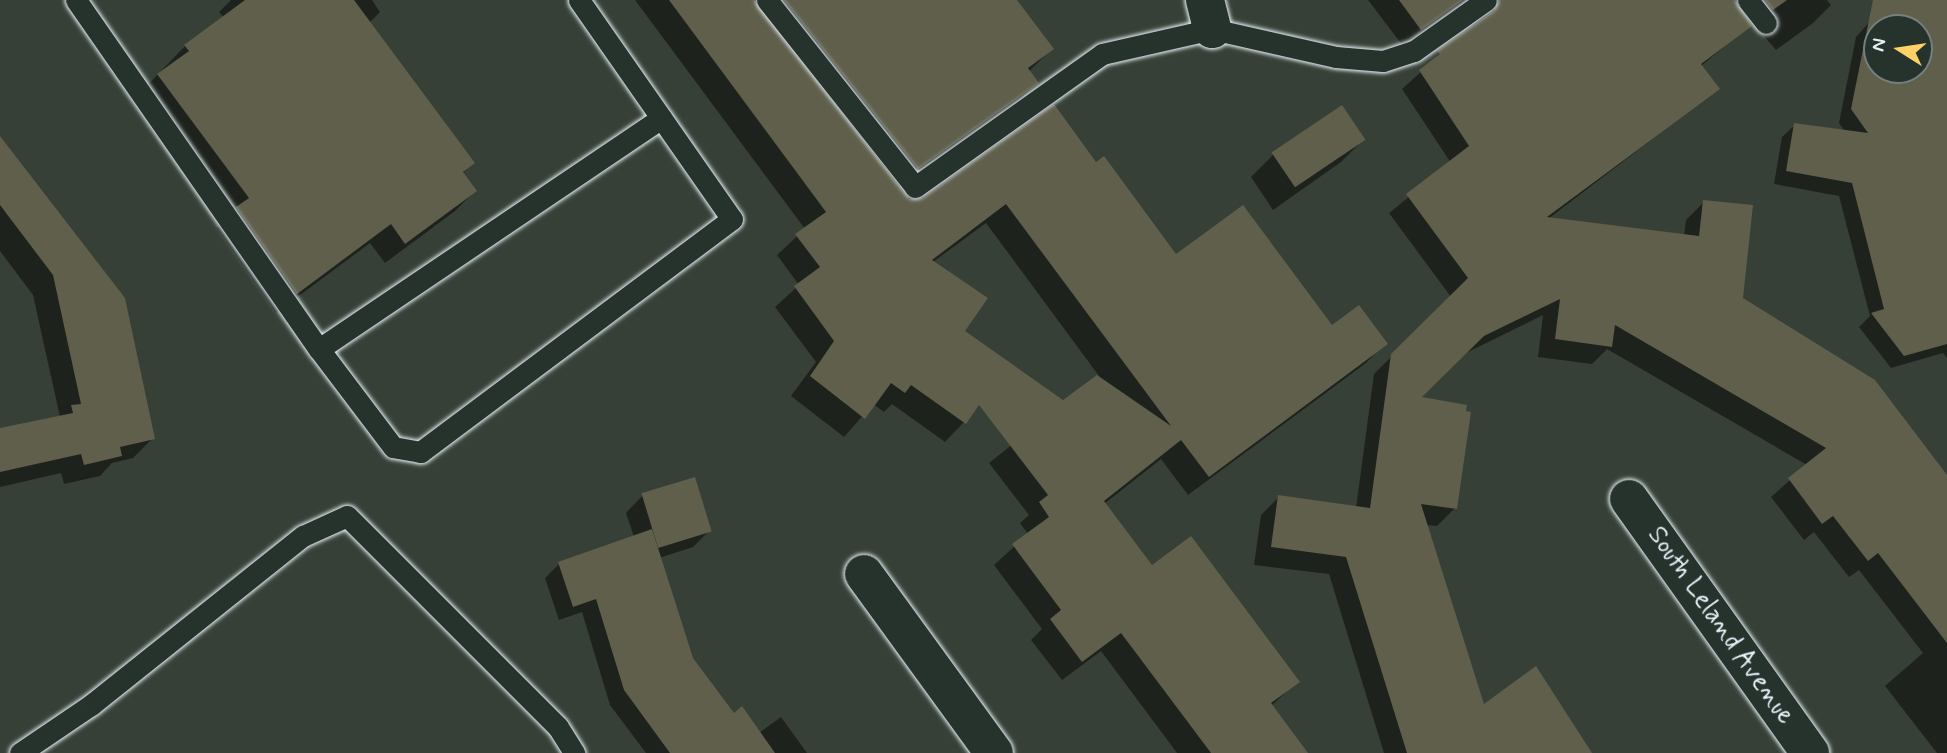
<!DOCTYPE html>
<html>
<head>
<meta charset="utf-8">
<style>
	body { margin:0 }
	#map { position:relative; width:1947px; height:753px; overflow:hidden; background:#374036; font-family:Mynerve,sans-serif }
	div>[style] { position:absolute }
	.shadow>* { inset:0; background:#0007 }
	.building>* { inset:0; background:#5f5f4b; transform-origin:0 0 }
	.roads { filter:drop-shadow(0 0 2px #e8f1f8) drop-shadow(0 0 2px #e8f1f8) }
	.service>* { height:21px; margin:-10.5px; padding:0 10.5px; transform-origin:10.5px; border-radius:10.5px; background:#26332d }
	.minor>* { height:38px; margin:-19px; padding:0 19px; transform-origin:19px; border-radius:19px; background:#26332d }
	span { translate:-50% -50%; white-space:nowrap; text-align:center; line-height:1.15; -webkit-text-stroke:5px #26332d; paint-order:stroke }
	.street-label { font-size:26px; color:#e8f1f8 }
	.north { position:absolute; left:1863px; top:14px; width:70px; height:70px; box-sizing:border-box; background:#26332d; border:2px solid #747f7e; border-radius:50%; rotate:282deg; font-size:19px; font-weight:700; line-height:28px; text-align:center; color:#e8f1f8 }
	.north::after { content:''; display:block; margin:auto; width:24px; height:32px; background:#ffd166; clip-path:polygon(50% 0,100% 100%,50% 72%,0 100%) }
</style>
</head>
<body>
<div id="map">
	<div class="shadow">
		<div style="clip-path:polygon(231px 0,372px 0,380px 12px,369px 23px,473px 163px,462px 174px,475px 191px,455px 211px,385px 263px,370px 243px,276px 313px,217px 228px,229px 217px,138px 95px,185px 46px,224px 18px,219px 12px)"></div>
		<div style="clip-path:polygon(635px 0,1015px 0,1052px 49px,1028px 72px,1036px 83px,1017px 102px,897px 188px,904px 197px,923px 200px,1096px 164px,1176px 257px,1332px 328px,1385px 343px,1366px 363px,1188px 495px,1161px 459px,1104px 504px,1152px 568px,1298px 681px,1271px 706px,1306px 753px,1177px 753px,1101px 651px,1062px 680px,1031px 640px,1042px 629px,994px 565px,1028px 534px,1020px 523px,1029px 515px,989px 463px,1099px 376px,986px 223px,933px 262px,963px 331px,964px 422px,945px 442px,892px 404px,884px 412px,873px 404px,844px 437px,791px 396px,816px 362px,775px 307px,799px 285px,777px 255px,805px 229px)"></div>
		<div style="clip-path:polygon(1368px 0,1827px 0,1831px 5px,1813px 23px,1776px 50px,1745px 14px,1749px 26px,1701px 66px,1718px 89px,1548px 219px,1684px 236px,1686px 220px,1704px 202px,1741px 299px,1947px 478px,1947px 753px,1937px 753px,1885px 686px,1923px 653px,1859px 570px,1849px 577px,1814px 532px,1804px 540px,1771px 497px,1807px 465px,1607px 349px,1592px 364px,1538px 357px,1543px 315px,1464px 354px,1418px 399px,1455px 508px,1437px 526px,1426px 525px,1483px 707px,1590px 753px,1384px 753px,1329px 574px,1254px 565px,1261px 515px,1279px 497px,1356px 508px,1374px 374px,1451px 297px,1389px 213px,1451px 163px,1402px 89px,1482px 17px,1474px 6px,1403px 46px)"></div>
		<div style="clip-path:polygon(evenodd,1889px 0,1947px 0,1947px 358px,1943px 353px,1891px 368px,1859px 327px,1870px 316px,1839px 196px,1774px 184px,1782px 137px,1795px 125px,1845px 132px,1839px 123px,1856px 37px,1889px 0,1877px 28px,1919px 28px,1919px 70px,1877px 70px,1877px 28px)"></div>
		<div style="clip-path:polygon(1364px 139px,1341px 162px,1273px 210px,1251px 177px,1273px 155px)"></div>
		<div style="clip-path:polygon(0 176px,153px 438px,133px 458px,112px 463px,100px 476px,64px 484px,61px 473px,0 487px,0 430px,60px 417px,33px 295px,0 251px)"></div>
		<div style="clip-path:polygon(643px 495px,710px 530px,693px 547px,659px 558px,692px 658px,733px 715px,759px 733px,781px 717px,807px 753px,646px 753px,610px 705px,582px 612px,559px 620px,545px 578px,559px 564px,634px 537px,626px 513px)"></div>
	</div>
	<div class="building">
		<div style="clip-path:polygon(245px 0,354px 0,475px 163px,463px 172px,477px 191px,405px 244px,391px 224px,297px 294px,236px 207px,249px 198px,157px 74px,189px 51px,184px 45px)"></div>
		<div style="clip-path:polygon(evenodd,669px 0,754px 0,909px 199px,923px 198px,1054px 104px,1096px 162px,1104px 156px,1176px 254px,1243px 205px,1332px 325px,1359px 305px,1388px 344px,1209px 477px,1181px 440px,1104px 501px,1152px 565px,1191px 536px,1300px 682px,1271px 703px,1308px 753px,1211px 753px,1121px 633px,1082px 662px,1050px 619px,1061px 610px,1012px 544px,1049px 517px,1039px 502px,1048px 495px,979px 405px,966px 424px,911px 385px,905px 393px,891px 383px,865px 419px,810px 376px,834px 341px,794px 286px,820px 267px,795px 234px,826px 212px,669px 0,1006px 204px,1029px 235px,1171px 426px,1097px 375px,1063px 400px,965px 331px,988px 298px,932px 260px,1006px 204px)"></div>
		<div style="clip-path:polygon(784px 0,1017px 0,1054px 49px,1028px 68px,1039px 83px,918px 169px)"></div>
		<div style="clip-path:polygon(1399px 0,1463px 0,1421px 30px)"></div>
		<div style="clip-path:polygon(1499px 0,1735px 0,1752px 26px,1701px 64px,1720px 89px,1547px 217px,1699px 236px,1703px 200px,1753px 205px,1743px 298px,1875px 380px,1947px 475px,1947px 643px,1878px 553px,1868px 561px,1833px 516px,1822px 524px,1788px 478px,1826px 448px,1615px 325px,1612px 347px,1555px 339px,1560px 299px,1484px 336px,1422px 397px,1467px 405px,1466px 411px,1471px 412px,1457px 509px,1421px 504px,1484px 704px,1536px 666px,1592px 753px,1407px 753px,1346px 557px,1271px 547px,1278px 495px,1370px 508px,1391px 354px,1468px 278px,1406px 194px,1469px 146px,1419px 70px,1440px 54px,1437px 51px,1494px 11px)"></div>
		<div style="clip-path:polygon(1765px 0,1787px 0,1773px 10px)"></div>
		<div style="clip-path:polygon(evenodd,1873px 0,1947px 0,1947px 344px,1904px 356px,1871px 313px,1884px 309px,1852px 183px,1786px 171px,1794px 123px,1868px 133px,1851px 109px,1873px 0,1877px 28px,1919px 28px,1919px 70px,1877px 70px,1877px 28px)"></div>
		<div style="left:1342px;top:105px;width:42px;height:85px;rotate:56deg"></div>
		<div style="clip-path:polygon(0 136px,125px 298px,155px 439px,120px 447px,122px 456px,84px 465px,81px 454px,0 472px,0 428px,73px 413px,71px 405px,81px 404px,53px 275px,0 205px)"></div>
		<div style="left:695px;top:477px;width:57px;height:56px;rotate:73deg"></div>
		<div style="clip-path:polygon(652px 529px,693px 658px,734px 713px,742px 706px,775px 753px,670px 753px,624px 690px,596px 599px,573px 607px,558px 562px)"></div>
	</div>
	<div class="roads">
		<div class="service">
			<div style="left:76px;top:0;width:425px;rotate:55.2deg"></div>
			<div style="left:579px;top:0;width:267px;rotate:55.1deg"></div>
			<div style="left:732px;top:219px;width:389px;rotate:143.2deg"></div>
			<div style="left:421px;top:452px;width:28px;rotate:-170deg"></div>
			<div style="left:393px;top:447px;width:123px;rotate:-127.1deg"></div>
			<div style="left:319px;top:349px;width:413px;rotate:-34deg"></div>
			<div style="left:767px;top:0;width:238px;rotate:51.6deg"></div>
			<div style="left:915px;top:187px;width:229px;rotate:-35.4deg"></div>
			<div style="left:1102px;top:54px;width:113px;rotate:-12.8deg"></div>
			<div style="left:1212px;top:29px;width:127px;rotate:12.7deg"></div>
			<div style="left:1336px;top:57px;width:47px;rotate:4.9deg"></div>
			<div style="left:1383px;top:61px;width:33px;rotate:-18deg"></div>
			<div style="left:1414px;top:51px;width:88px;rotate:-35.3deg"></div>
			<div style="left:1748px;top:0;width:29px;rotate:52deg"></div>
			<div style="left:20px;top:753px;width:86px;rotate:-34.1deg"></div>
			<div style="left:91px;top:705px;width:271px;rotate:-38.6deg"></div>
			<div style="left:303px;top:536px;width:48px;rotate:-24.4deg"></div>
			<div style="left:347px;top:516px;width:298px;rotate:45deg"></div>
			<div style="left:558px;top:727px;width:31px;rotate:58deg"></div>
		</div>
		<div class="minor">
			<div style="left:1205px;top:0;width:30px;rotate:76deg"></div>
			<div style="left:1629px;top:499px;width:312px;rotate:54.5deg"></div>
			<div style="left:864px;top:574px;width:221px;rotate:54deg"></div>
		</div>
	</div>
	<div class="street-label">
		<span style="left:1720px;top:626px;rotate:55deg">South Leland Avenue</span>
	</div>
	<div class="north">N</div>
</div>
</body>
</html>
